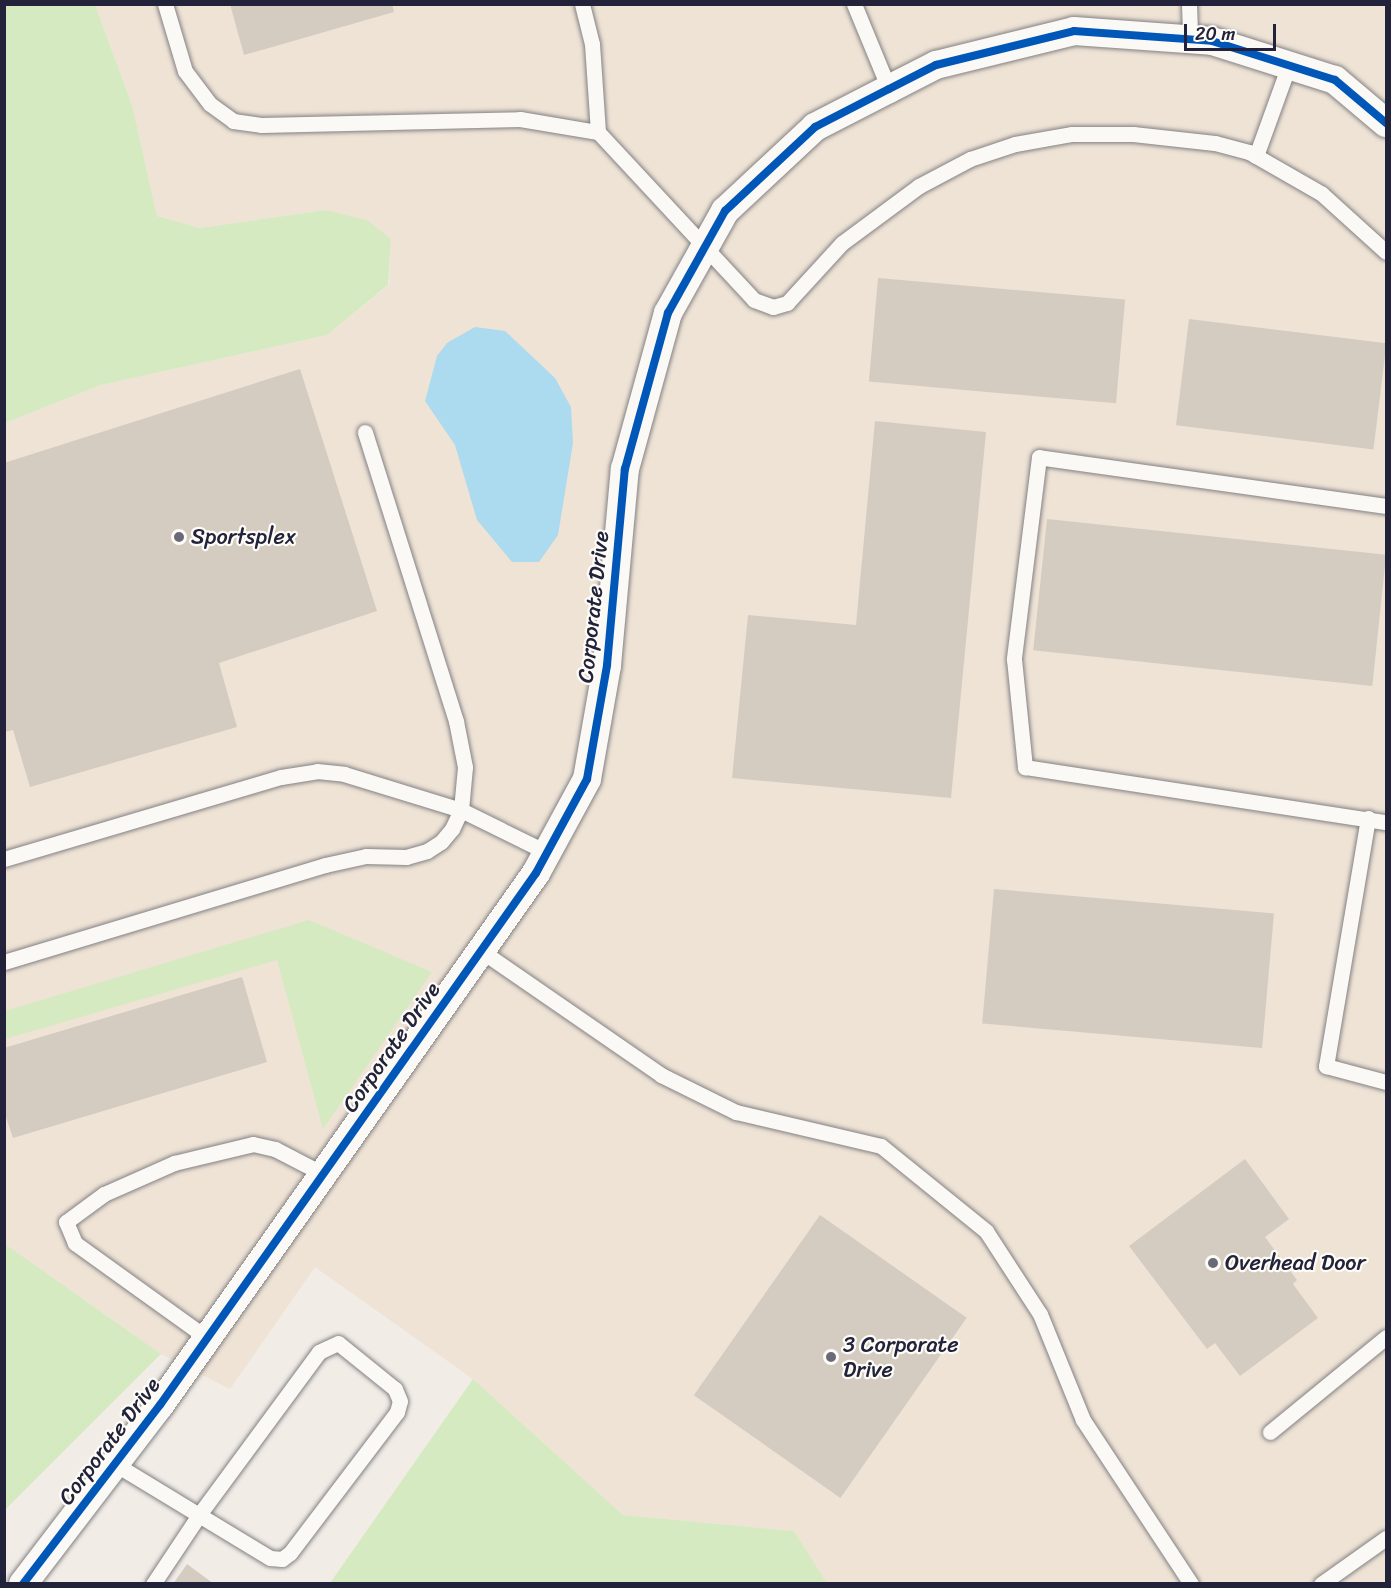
<!DOCTYPE html>
<html>
<head>
<meta charset="utf-8">
<style>
	body { margin:0 }
	#map { position:relative; width:1391px; height:1588px; overflow:hidden; background:#f1ece6; font-family:Sriracha,sans-serif }
	div>[style] { position:absolute }
	.built>* { inset:0; background:#eee3d5 }
	.green>* { inset:0; background:#d6eac2 }
	.water>* { inset:0; background:#acdaee }
	.building>* { inset:0; background:#d5ccc1; transform-origin:0 0 }
	.roads { filter:drop-shadow(0 0 2px #848184) drop-shadow(0 0 2px #848184) }
	.lane>* { height:15px; margin:-7.5px; padding:0 7.5px; transform-origin:7.5px; border-radius:7.5px; background:#faf9f6 }
	.street>* { height:28px; margin:-14px; padding:0 14px; transform-origin:14px; border-radius:14px; background:#faf9f6 }
	.cycleway>* { height:8px; margin:-4px; padding:0 4px; transform-origin:4px; border-radius:4px; background:#0057b8 }
	.dots>* { width:16px; height:16px; translate:-50% -50%; box-sizing:border-box; border:3px solid #fdfcf7; border-radius:50% }
	span { translate:-50% -50%; white-space:nowrap; text-align:center; line-height:1.15; -webkit-text-stroke:4.5px #fdfcf7; paint-order:stroke }
	.poi-label { font-size:22px; color:#22223b }
	.left { translate:0 -50%; text-align:left }
	.street-label { font-size:22px; color:#22223b }
	.frame { position:absolute; inset:0; border:6px solid #22223b; pointer-events:none }
	.scale { position:absolute; left:1184px; top:24px; width:92px; height:27px; box-sizing:border-box; border:3px solid #22223b; border-top:0; padding-left:8px; font-size:18px; line-height:21px; white-space:nowrap; color:#22223b; -webkit-text-stroke:4px #fdfcf7; paint-order:stroke }
</style>
</head>
<body>
<div id="map">
	<div class="built">
		<div style="clip-path:polygon(95px 5px,1386px 5px,1386px 1583px,827px 1583px,794px 1531px,623px 1515px,473px 1379px,315px 1267px,230px 1389px,161px 1354px,5px 1244px,5px 423px,101px 385px,327px 335px,389px 285px,391px 239px,326px 210px,200px 228px,157px 216px,132px 105px)"></div>
	</div>
	<div class="green">
		<div style="clip-path:polygon(5px 4px,95px 5px,132px 105px,157px 216px,200px 228px,326px 210px,367px 220px,391px 239px,388px 285px,327px 335px,101px 385px,5px 423px)"></div>
		<div style="clip-path:polygon(309px 920px,432px 972px,323px 1129px,277px 960px,5px 1039px,5px 1011px)"></div>
		<div style="clip-path:polygon(5px 1244px,161px 1354px,5px 1510px)"></div>
		<div style="clip-path:polygon(473px 1379px,623px 1515px,794px 1531px,827px 1583px,330px 1583px)"></div>
	</div>
	<div class="water">
		<div style="clip-path:polygon(475px 327px,505px 331px,555px 378px,571px 407px,573px 443px,558px 535px,539px 562px,512px 562px,477px 520px,455px 445px,425px 401px,437px 356px,447px 343px)"></div>
	</div>
	<div class="building">
		<div style="clip-path:polygon(230px 4px,392px 4px,394px 12px,244px 55px)"></div>
		<div style="left:878px;top:278px;width:248px;height:104px;rotate:5deg"></div>
		<div style="left:1189px;top:319px;width:199px;height:107px;rotate:7deg"></div>
		<div style="clip-path:polygon(300px 369px,377px 611px,219px 663px,237px 727px,30px 787px,13px 730px,4px 732px,4px 463px)"></div>
		<div style="clip-path:polygon(875px 421px,986px 432px,951px 798px,732px 778px,748px 615px,856px 625px)"></div>
		<div style="left:1047px;top:519px;width:341px;height:132px;rotate:6deg"></div>
		<div style="left:994px;top:889px;width:281px;height:135px;rotate:5deg"></div>
		<div style="clip-path:polygon(242px 977px,267px 1062px,13px 1138px,4px 1111px,4px 1048px)"></div>
		<div style="clip-path:polygon(1245px 1159px,1289px 1219px,1265px 1237px,1297px 1280px,1293px 1284px,1318px 1318px,1240px 1376px,1215px 1343px,1207px 1349px,1129px 1246px)"></div>
		<div style="left:820px;top:1215px;width:179px;height:220px;rotate:35deg"></div>
		<div style="clip-path:polygon(187px 1564px,214px 1584px,173px 1584px)"></div>
	</div>
	<div class="roads">
		<div class="lane">
			<div style="left:165px;top:4px;width:70px;rotate:73.4deg"></div>
			<div style="left:185px;top:71px;width:41px;rotate:52.9deg"></div>
			<div style="left:210px;top:104px;width:29px;rotate:36deg"></div>
			<div style="left:233px;top:121px;width:28px;rotate:8deg"></div>
			<div style="left:261px;top:125px;width:259px;rotate:-1.3deg"></div>
			<div style="left:520px;top:119px;width:79px;rotate:9.5deg"></div>
			<div style="left:598px;top:132px;width:229px;rotate:47.1deg"></div>
			<div style="left:754px;top:300px;width:20px;rotate:20deg"></div>
			<div style="left:773px;top:307px;width:15px;rotate:-16deg"></div>
			<div style="left:787px;top:303px;width:81px;rotate:-47.5deg"></div>
			<div style="left:842px;top:243px;width:96px;rotate:-36.5deg"></div>
			<div style="left:919px;top:186px;width:58px;rotate:-27.9deg"></div>
			<div style="left:970px;top:159px;width:47px;rotate:-18.4deg"></div>
			<div style="left:1015px;top:144px;width:58px;rotate:-10deg"></div>
			<div style="left:1072px;top:134px;width:61px"></div>
			<div style="left:1133px;top:134px;width:82px;rotate:6.3deg"></div>
			<div style="left:1215px;top:143px;width:35px;rotate:15deg"></div>
			<div style="left:1249px;top:152px;width:84px;rotate:29.9deg"></div>
			<div style="left:1322px;top:194px;width:86px;rotate:42.2deg"></div>
			<div style="left:582px;top:4px;width:41px;rotate:76deg"></div>
			<div style="left:592px;top:44px;width:88px;rotate:86.1deg"></div>
			<div style="left:854px;top:4px;width:92px;rotate:67.6deg"></div>
			<div style="left:1189px;top:4px;width:35px;rotate:88deg"></div>
			<div style="left:1256px;top:156px;width:97px;rotate:-70.1deg"></div>
			<div style="left:1386px;top:506px;width:350px;rotate:-172deg"></div>
			<div style="left:1039px;top:457px;width:204px;rotate:97.1deg"></div>
			<div style="left:1014px;top:659px;width:109px;rotate:84.2deg"></div>
			<div style="left:1025px;top:767px;width:365px;rotate:8.7deg"></div>
			<div style="left:1368px;top:818px;width:252px;rotate:99.6deg"></div>
			<div style="left:1326px;top:1066px;width:62px;rotate:14.9deg"></div>
			<div style="left:4px;top:859px;width:289px;rotate:-16.5deg"></div>
			<div style="left:281px;top:777px;width:36px;rotate:-9deg"></div>
			<div style="left:317px;top:771px;width:27px;rotate:6deg"></div>
			<div style="left:344px;top:774px;width:122px;rotate:17.1deg"></div>
			<div style="left:461px;top:810px;width:95px;rotate:26.3deg"></div>
			<div style="left:480px;top:950px;width:220px;rotate:34.6deg"></div>
			<div style="left:661px;top:1075px;width:84px;rotate:26.3deg"></div>
			<div style="left:736px;top:1112px;width:149px;rotate:13.2deg"></div>
			<div style="left:881px;top:1146px;width:135px;rotate:39deg"></div>
			<div style="left:986px;top:1231px;width:99px;rotate:57deg"></div>
			<div style="left:1040px;top:1314px;width:114px;rotate:67.9deg"></div>
			<div style="left:1083px;top:1420px;width:196px;rotate:56.6deg"></div>
			<div style="left:4px;top:962px;width:335px;rotate:-16.8deg"></div>
			<div style="left:325px;top:865px;width:42px;rotate:-12.4deg"></div>
			<div style="left:366px;top:856px;width:40px;rotate:1.4deg"></div>
			<div style="left:406px;top:857px;width:22px;rotate:-16deg"></div>
			<div style="left:427px;top:851px;width:17px;rotate:-33deg"></div>
			<div style="left:441px;top:842px;width:17px;rotate:-50deg"></div>
			<div style="left:452px;top:829px;width:21px;rotate:-65deg"></div>
			<div style="left:461px;top:810px;width:43px;rotate:-84.7deg"></div>
			<div style="left:465px;top:767px;width:47px;rotate:-101.1deg"></div>
			<div style="left:456px;top:721px;width:303px;rotate:-107.5deg"></div>
			<div style="left:207px;top:1338px;width:163px;rotate:-144.3deg"></div>
			<div style="left:75px;top:1243px;width:23px;rotate:-113deg"></div>
			<div style="left:66px;top:1222px;width:47px;rotate:-36.4deg"></div>
			<div style="left:104px;top:1194px;width:77px;rotate:-23.9deg"></div>
			<div style="left:174px;top:1163px;width:81px;rotate:-13.5deg"></div>
			<div style="left:253px;top:1144px;width:23px;rotate:13deg"></div>
			<div style="left:275px;top:1149px;width:54px;rotate:27.5deg"></div>
			<div style="left:1270px;top:1432px;width:150px;rotate:-39.3deg"></div>
			<div style="left:115px;top:1464px;width:98px;rotate:31.3deg"></div>
			<div style="left:199px;top:1515px;width:83px;rotate:31.2deg"></div>
			<div style="left:270px;top:1558px;width:12px;rotate:5deg"></div>
			<div style="left:282px;top:1559px;width:10px;rotate:-37deg"></div>
			<div style="left:290px;top:1553px;width:177px;rotate:-52.8deg"></div>
			<div style="left:397px;top:1412px;width:11px;rotate:-75deg"></div>
			<div style="left:400px;top:1401px;width:13px;rotate:-113deg"></div>
			<div style="left:395px;top:1389px;width:73px;rotate:-141.1deg"></div>
			<div style="left:338px;top:1343px;width:21px;rotate:155deg"></div>
			<div style="left:319px;top:1352px;width:202px;rotate:126.4deg"></div>
			<div style="left:199px;top:1515px;width:83px;rotate:123.7deg"></div>
			<div style="left:1321px;top:1584px;width:80px;rotate:-35.3deg"></div>
		</div>
		<div class="street">
			<div style="left:23px;top:1584px;width:225px;rotate:-52.6deg"></div>
			<div style="left:160px;top:1405px;width:651px;rotate:-54.75deg"></div>
			<div style="left:536px;top:873px;width:107px;rotate:-61.5deg"></div>
			<div style="left:587px;top:779px;width:116px;rotate:-80deg"></div>
			<div style="left:607px;top:665px;width:197px;rotate:-84.8deg"></div>
			<div style="left:625px;top:469px;width:162px;rotate:-74.6deg"></div>
			<div style="left:668px;top:313px;width:117px;rotate:-60.8deg"></div>
			<div style="left:725px;top:211px;width:123px;rotate:-43deg"></div>
			<div style="left:815px;top:127px;width:83px;rotate:-27.2deg"></div>
			<div style="left:889px;top:89px;width:53px;rotate:-27.1deg"></div>
			<div style="left:936px;top:65px;width:142px;rotate:-13.8deg"></div>
			<div style="left:1074px;top:31px;width:138px;rotate:4.1deg"></div>
			<div style="left:1212px;top:41px;width:129px;rotate:17.6deg"></div>
			<div style="left:1335px;top:80px;width:67px;rotate:40.1deg"></div>
		</div>
	</div>
	<div class="cycleway">
		<div style="left:23px;top:1584px;width:225px;rotate:-52.6deg"></div>
		<div style="left:160px;top:1405px;width:651px;rotate:-54.75deg"></div>
		<div style="left:536px;top:873px;width:107px;rotate:-61.5deg"></div>
		<div style="left:587px;top:779px;width:116px;rotate:-80deg"></div>
		<div style="left:607px;top:665px;width:197px;rotate:-84.8deg"></div>
		<div style="left:625px;top:469px;width:162px;rotate:-74.6deg"></div>
		<div style="left:668px;top:313px;width:117px;rotate:-60.8deg"></div>
		<div style="left:725px;top:211px;width:123px;rotate:-43deg"></div>
		<div style="left:815px;top:127px;width:83px;rotate:-27.2deg"></div>
		<div style="left:889px;top:89px;width:53px;rotate:-27.1deg"></div>
		<div style="left:936px;top:65px;width:142px;rotate:-13.8deg"></div>
		<div style="left:1074px;top:31px;width:138px;rotate:4.1deg"></div>
		<div style="left:1212px;top:41px;width:129px;rotate:17.6deg"></div>
		<div style="left:1335px;top:80px;width:67px;rotate:40.1deg"></div>
	</div>
	<div class="dots">
		<div style="left:179px;top:537px;background:#6a6977"></div>
		<div style="left:1213px;top:1263px;background:#6a6977"></div>
		<div style="left:831px;top:1357px;background:#6a6977"></div>
	</div>
	<div class="poi-label">
		<span class="left" style="left:191px;top:537px">Sportsplex</span>
		<span class="left" style="left:1225px;top:1263px">Overhead Door</span>
		<span class="left" style="left:843px;top:1357px">3 Corporate<br>Drive</span>
	</div>
	<div class="street-label">
		<span style="left:593px;top:607px;rotate:-84deg">Corporate Drive</span>
		<span style="left:391px;top:1047px;rotate:-55deg">Corporate Drive</span>
		<span style="left:109px;top:1441px;rotate:-53deg">Corporate Drive</span>
	</div>
	<div class="frame"></div>
	<div class="scale">20 m</div>
</div>
</body>
</html>
